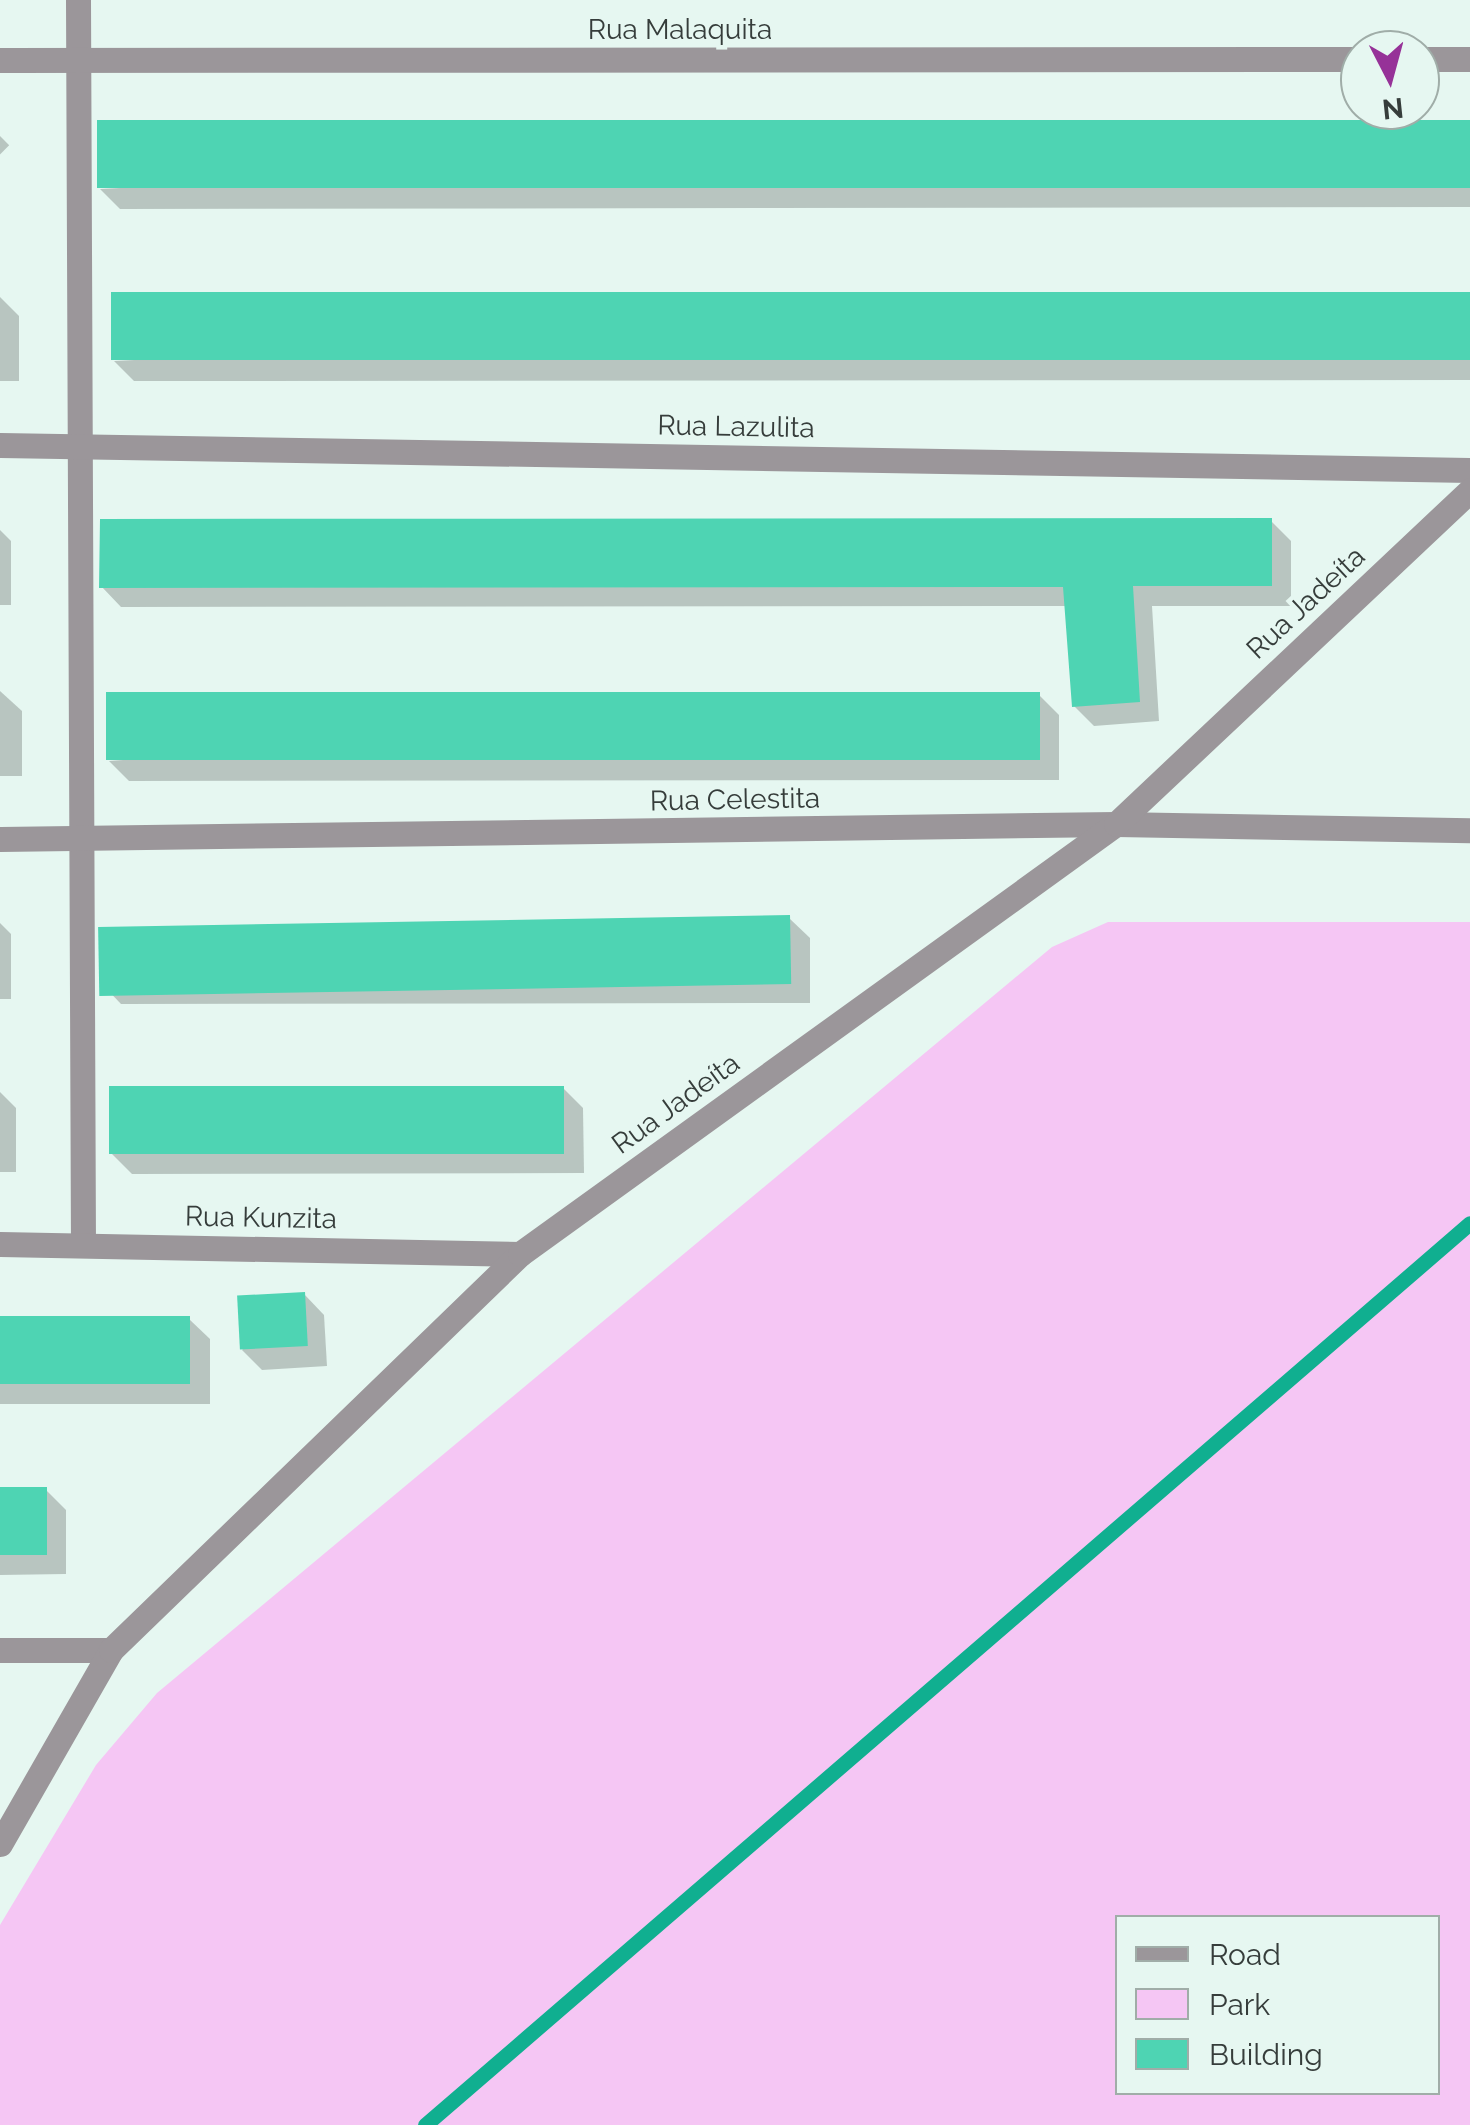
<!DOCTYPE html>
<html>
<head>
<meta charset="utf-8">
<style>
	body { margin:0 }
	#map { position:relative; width:1470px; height:2125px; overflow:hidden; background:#e6f7f1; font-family:Raleway,sans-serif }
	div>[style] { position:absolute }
	.green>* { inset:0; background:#f5c6f4 }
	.shadow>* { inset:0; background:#0003; transform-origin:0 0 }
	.stream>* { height:15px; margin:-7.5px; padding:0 7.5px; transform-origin:7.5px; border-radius:7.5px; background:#10af90 }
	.building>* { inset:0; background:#4ed4b3; transform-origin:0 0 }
	.minor>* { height:25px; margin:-12.5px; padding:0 12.5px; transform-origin:12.5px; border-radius:12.5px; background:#9b969a }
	span { translate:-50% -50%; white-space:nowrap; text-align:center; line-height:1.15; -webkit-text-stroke:9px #e6f7f1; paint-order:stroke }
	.street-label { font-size:28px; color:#363d3b }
	.legend { position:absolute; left:1115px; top:1915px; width:325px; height:180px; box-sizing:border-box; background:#e6f7f1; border:2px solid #a0ada8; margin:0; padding:12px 18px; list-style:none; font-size:30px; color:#363d3b }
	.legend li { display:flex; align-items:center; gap:20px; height:50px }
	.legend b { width:50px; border:2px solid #a0ada8 }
	.north { position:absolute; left:1340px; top:30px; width:100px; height:100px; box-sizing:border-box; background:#e6f7f1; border:2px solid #a0ada8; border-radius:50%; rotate:174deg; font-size:28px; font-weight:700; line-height:40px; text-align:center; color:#363d3b }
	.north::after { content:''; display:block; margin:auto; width:35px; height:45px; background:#963298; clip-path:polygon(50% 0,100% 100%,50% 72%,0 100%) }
</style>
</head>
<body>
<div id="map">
	<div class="green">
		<div style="clip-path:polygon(evenodd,1108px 922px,1470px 922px,1470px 2125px,0 2125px,0 1925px,96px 1765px,157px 1693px,1052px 947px,1108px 922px,1118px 1918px,1438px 1918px,1438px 2092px,1118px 2092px,1118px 1918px)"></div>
	</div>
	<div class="shadow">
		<div style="clip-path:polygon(1470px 122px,1470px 207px,120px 209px,100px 189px)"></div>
		<div style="left:0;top:136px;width:13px;height:74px;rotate:45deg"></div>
		<div style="clip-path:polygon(1470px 295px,1470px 380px,134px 381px,114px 361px)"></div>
		<div style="clip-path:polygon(0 297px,19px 316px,19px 381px,0 381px)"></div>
		<div style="clip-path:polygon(1271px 521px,1291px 541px,1291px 606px,1152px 606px,1159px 721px,1094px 726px,1074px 706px,1067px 606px,121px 607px,101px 586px)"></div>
		<div style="clip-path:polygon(0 530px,11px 541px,11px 605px,0 605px)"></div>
		<div style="clip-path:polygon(0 691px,22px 711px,22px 776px,0 776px)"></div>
		<div style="clip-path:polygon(1039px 695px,1059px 715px,1059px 780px,129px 781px,109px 761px)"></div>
		<div style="clip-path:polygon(789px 918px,810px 938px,810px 1003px,121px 1004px,101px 983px)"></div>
		<div style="clip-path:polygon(0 923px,11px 934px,11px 999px,0 999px)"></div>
		<div style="clip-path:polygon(563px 1088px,583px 1108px,584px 1173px,132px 1174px,112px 1154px)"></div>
		<div style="clip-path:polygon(0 1092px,16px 1108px,16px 1172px,0 1172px)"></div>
		<div style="clip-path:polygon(304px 1294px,324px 1315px,327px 1366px,262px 1370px,242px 1350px)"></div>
		<div style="clip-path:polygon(0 1319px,189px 1319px,210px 1339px,210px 1404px,0 1404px)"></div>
		<div style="clip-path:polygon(0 1490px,46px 1490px,66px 1510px,66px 1574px,0 1575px)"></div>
	</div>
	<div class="stream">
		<div style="left:425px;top:2125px;width:1380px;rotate:-40.8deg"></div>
	</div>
	<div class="building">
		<div style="left:1470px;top:120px;width:68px;height:1373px;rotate:90deg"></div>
		<div style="left:1470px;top:292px;width:68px;height:1359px;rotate:90deg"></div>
		<div style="clip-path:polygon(1272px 518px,1272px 586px,1133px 586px,1140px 702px,1072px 707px,1063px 587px,99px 588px,100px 519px)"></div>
		<div style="left:1040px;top:692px;width:68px;height:934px;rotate:90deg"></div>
		<div style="left:790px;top:915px;width:69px;height:692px;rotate:89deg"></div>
		<div style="left:564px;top:1086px;width:68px;height:455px;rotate:90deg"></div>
		<div style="left:305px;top:1292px;width:54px;height:68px;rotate:87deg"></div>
		<div style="left:190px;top:1316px;width:68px;height:190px;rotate:90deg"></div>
		<div style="left:47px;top:1487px;width:68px;height:47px;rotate:90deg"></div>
	</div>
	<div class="minor">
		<div style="left:78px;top:0;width:1244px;rotate:89.77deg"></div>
		<div style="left:1420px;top:59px;width:50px"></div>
		<div style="left:0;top:60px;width:1360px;rotate:-0.04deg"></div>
		<div style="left:0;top:445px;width:1470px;rotate:0.97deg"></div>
		<div style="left:0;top:839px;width:1116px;rotate:-0.77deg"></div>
		<div style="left:1116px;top:824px;width:354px;rotate:1deg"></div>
		<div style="left:0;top:1244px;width:520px;rotate:1.1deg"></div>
		<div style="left:0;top:1650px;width:111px"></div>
		<div style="left:0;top:1844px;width:224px;rotate:-60.2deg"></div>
		<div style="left:111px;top:1650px;width:569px;rotate:-44.07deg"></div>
		<div style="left:520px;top:1254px;width:735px;rotate:-35.81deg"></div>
		<div style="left:1116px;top:824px;width:487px;rotate:-43.3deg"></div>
	</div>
	<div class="street-label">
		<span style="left:680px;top:30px">Rua Malaquita</span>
		<span style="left:736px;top:427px;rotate:1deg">Rua Lazulita</span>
		<span style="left:1306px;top:603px;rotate:-43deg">Rua Jadeíta</span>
		<span style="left:735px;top:800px;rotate:-1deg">Rua Celestita</span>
		<span style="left:676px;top:1104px;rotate:-36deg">Rua Jadeíta</span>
		<span style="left:261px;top:1218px;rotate:1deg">Rua Kunzita</span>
	</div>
	<ul class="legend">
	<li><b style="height:12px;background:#9b969a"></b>Road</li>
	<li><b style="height:28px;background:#f5c6f4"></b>Park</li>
	<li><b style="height:28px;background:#4ed4b3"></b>Building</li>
	</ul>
	<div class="north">N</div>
</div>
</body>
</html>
